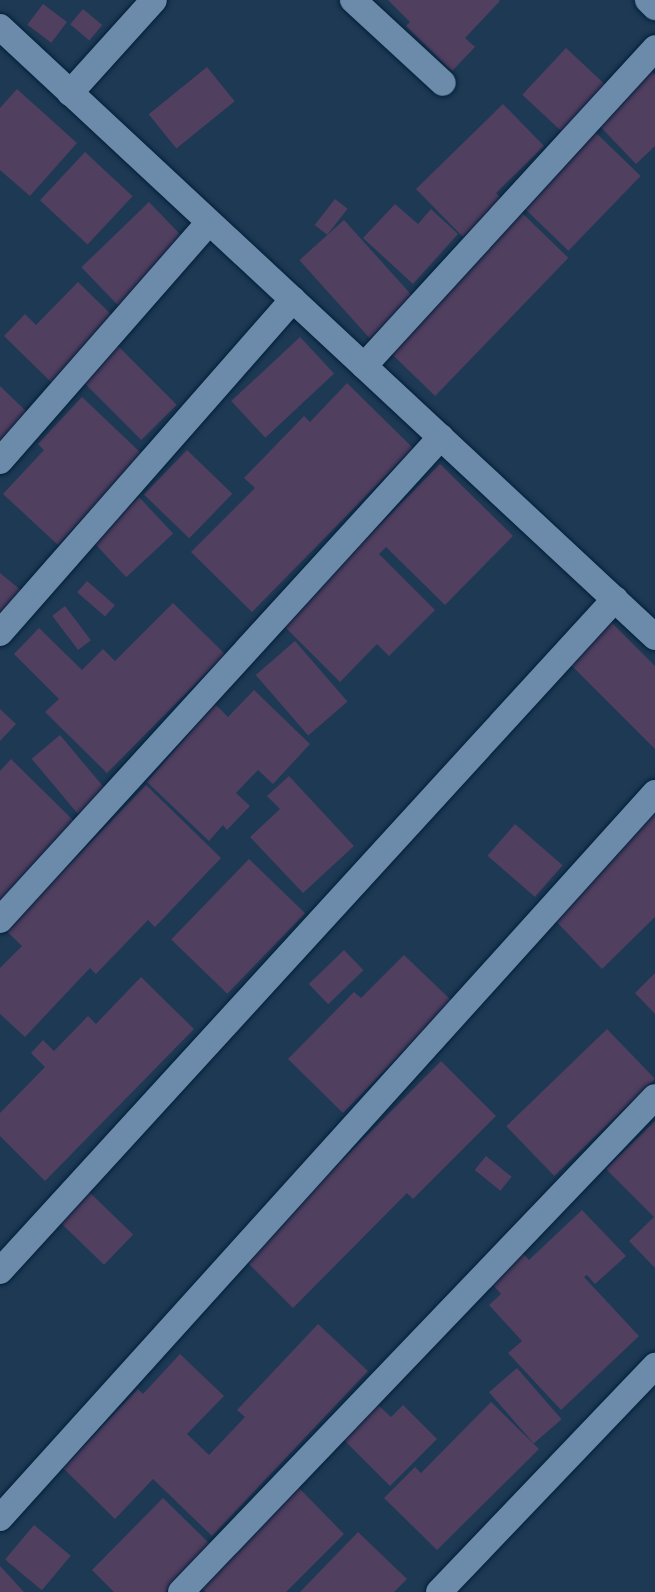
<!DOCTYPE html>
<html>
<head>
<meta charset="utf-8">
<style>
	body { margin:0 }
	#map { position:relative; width:655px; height:1592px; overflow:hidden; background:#1d3954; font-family:"IBM Plex Sans",sans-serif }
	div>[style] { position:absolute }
	.building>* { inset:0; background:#513f60; transform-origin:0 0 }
	.roads { filter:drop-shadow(0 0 2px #031f38) drop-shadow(0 0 2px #031f38) }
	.minor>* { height:26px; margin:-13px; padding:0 13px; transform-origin:13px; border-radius:13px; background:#6c8aaa }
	span { translate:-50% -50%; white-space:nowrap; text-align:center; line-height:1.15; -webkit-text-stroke:5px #131f2c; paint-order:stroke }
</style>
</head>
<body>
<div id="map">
	<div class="building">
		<div style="clip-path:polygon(388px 0,499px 0,500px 1px,465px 38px,475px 47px,452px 71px,406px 26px,410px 22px)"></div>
		<div style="left:43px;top:4px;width:30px;height:26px;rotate:37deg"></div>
		<div style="left:83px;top:9px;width:25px;height:20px;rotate:40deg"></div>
		<div style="left:566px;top:48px;width:56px;height:64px;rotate:43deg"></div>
		<div style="left:207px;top:67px;width:44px;height:75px;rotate:51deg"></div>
		<div style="clip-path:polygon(649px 69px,655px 75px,655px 146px,636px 164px,594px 120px)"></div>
		<div style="clip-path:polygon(17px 89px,77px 143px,30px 196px,0 170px,0 108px)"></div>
		<div style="clip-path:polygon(503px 104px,544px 146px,496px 193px,502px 199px,463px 237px,416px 189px)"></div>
		<div style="left:591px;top:128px;width:69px;height:104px;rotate:44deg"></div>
		<div style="left:85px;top:152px;width:65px;height:66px;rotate:43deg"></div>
		<div style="left:335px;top:199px;width:16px;height:33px;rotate:38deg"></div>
		<div style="left:149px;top:202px;width:53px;height:94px;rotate:46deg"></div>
		<div style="clip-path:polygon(395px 204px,418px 224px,431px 209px,458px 234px,413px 284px,363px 238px)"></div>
		<div style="left:521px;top:212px;width:66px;height:192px;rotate:44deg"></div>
		<div style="left:344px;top:220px;width:105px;height:60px;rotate:48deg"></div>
		<div style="clip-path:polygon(78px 282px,117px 320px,53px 384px,4px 336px,25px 314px,36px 325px)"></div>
		<div style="left:300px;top:337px;width:50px;height:94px;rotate:47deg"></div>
		<div style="left:118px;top:346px;width:83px;height:50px;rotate:45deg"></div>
		<div style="clip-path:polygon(347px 383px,413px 448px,252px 612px,191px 552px,255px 488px,244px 478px,304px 416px,310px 422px)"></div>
		<div style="clip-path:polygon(0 386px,27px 412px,0 441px)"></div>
		<div style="clip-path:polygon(82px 397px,142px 454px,58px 545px,3px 494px,44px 450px,38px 444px)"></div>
		<div style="left:187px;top:450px;width:63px;height:62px;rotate:44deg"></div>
		<div style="clip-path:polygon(440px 464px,513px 536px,445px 605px,386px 547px,379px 554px,435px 610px,389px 656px,377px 644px,340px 682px,282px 624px)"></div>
		<div style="left:139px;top:497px;width:50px;height:64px;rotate:47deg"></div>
		<div style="clip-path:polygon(0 573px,22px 591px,0 618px)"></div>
		<div style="left:87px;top:581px;width:37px;height:15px;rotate:41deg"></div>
		<div style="clip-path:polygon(173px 603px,225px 654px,107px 773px,45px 712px,59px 699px,14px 654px,39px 628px,82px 670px,103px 649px,115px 661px)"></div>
		<div style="left:65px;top:606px;width:43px;height:16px;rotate:53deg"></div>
		<div style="clip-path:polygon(609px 620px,655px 666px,655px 749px,568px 662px)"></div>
		<div style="left:295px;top:641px;width:80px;height:52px;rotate:49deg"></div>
		<div style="clip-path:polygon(254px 690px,310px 744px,273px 784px,258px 770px,236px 793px,250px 806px,227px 830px,223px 825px,209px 841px,147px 782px,215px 704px,228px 717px)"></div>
		<div style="clip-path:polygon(0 709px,16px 724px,0 741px)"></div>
		<div style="left:60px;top:735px;width:72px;height:37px;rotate:50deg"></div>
		<div style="clip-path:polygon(11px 759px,77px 824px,0 903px,0 771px)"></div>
		<div style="clip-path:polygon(289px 776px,354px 846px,303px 893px,250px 837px,280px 809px,267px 796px)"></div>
		<div style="clip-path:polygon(146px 785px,221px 858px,155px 927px,148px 920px,96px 974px,90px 968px,25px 1037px,0 1014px,0 968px,22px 946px,0 925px,41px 894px)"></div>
		<div style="clip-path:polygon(655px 808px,655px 917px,602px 969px,548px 913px)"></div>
		<div style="left:515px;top:824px;width:63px;height:42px;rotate:41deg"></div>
		<div style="left:249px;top:859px;width:78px;height:112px;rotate:44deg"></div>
		<div style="left:344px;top:950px;width:28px;height:49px;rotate:46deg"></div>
		<div style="clip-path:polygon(404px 955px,452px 1001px,343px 1113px,288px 1059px,354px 992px,361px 998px)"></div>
		<div style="clip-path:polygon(655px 973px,655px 1014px,635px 993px)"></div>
		<div style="clip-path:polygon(141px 977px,194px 1029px,45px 1181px,0 1136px,0 1113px,45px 1067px,31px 1053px,43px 1040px,54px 1051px,88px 1016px,96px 1024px)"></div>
		<div style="left:607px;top:1029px;width:69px;height:140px;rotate:46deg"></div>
		<div style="clip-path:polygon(441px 1061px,496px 1116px,413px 1199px,407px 1193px,293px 1308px,244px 1259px)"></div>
		<div style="clip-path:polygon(655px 1121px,655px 1268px,629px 1241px,654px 1217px,606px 1169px)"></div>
		<div style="left:486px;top:1156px;width:33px;height:18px;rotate:39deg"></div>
		<div style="left:85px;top:1188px;width:67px;height:42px;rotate:44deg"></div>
		<div style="clip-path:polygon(582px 1210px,626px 1256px,595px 1284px,587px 1275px,584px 1277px,639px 1336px,561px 1410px,508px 1353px,522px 1341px,489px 1305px,501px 1294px,487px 1278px,518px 1248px,529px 1260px)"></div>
		<div style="clip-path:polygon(318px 1324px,368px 1371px,212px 1536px,153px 1479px,115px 1519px,63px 1468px,138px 1389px,143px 1394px,180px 1354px,224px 1396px,187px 1434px,209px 1455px,245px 1417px,237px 1410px)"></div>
		<div style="left:517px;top:1368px;width:68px;height:37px;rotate:49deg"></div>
		<div style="clip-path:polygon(491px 1402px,539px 1449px,437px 1550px,384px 1498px,415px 1467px,421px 1473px)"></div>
		<div style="clip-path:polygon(377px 1404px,391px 1417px,403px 1405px,437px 1439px,390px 1486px,342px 1438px)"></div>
		<div style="clip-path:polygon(298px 1487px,344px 1534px,286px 1592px,206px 1592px,199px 1586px)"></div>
		<div style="clip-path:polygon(163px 1498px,212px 1546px,166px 1592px,114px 1592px,92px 1570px)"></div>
		<div style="left:34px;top:1525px;width:48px;height:45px;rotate:40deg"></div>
		<div style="clip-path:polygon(358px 1532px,407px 1579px,394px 1592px,300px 1592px)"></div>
		<div style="clip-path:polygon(0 1566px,24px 1592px,0 1592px)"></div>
	</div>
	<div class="roads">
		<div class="minor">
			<div style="left:353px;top:0;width:122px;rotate:42.7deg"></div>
			<div style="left:648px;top:0;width:10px;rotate:45deg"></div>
			<div style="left:0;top:27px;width:895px;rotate:42.96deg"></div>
			<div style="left:70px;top:93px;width:125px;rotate:-47.9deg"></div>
			<div style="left:364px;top:366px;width:431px;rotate:-47.5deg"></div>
			<div style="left:0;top:461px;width:317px;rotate:-48.8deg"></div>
			<div style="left:0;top:633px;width:444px;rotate:-48.7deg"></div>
			<div style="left:0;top:920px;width:654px;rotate:-47.6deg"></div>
			<div style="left:0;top:1271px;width:911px;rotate:-47.54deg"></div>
			<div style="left:0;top:1518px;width:977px;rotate:-47.9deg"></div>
			<div style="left:181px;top:1592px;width:685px;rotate:-46.24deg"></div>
			<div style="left:439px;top:1592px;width:313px;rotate:-46.3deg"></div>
		</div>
	</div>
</div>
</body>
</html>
